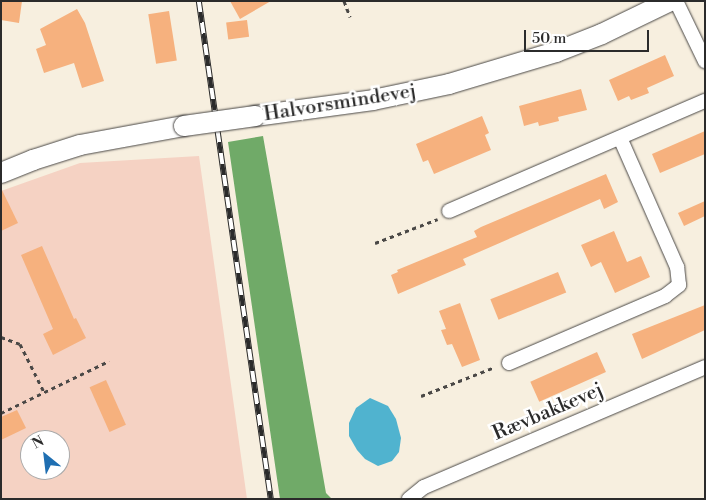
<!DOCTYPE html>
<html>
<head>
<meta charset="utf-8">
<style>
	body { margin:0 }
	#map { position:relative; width:706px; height:500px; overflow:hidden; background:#f7efdf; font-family:"Libre Bodoni",serif }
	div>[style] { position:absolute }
	.built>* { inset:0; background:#f5d2c3 }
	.forest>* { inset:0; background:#70aa68 }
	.water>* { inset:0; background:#50b3cf }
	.building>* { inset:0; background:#f6b17e; transform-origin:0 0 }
	.path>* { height:3px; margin-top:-1.5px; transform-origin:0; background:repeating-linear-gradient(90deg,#4a4846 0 4px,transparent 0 8px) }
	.roads { filter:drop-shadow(0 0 1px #4a4846) drop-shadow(0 0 1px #4a4846) }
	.street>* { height:14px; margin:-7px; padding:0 7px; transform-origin:7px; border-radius:7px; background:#fff }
	.secondary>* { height:20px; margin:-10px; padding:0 10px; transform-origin:10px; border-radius:10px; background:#fff }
	.rail>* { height:5.5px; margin-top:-2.75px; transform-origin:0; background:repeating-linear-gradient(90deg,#fff 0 11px,#2b2b2b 0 22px); box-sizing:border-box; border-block:1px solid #2b2b2b }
	.bridges { filter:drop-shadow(0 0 1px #4a4846) drop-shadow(0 0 1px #4a4846) }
	.secondary-bridge>* { height:20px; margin:-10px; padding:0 10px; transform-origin:10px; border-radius:10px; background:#fff }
	span { translate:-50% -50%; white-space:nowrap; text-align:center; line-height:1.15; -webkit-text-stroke:5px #fff; paint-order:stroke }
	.street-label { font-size:20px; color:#2b2b2b }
	.frame { position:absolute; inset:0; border:2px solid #2b2b2b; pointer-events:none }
	.north { position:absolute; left:20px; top:430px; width:50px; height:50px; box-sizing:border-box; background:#fff; border:1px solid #aaa; border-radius:50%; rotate:331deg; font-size:14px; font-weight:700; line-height:20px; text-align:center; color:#2b2b2b }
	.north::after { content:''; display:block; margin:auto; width:18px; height:22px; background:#1f6fb2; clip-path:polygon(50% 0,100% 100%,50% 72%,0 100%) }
	.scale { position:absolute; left:524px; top:30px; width:125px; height:22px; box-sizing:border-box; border:2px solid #2b2b2b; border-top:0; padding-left:6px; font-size:15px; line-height:18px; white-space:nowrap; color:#2b2b2b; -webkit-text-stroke:4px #fff; paint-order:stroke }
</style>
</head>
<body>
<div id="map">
	<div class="built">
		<div style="clip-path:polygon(evenodd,199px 156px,247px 499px,1px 499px,1px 191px,80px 163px,199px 156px,30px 440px,60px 440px,60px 470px,30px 470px,30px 440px)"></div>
	</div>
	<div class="forest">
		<div style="clip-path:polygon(263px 136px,326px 493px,332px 499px,280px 499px,228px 142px)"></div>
	</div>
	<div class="water">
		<div style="clip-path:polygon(370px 398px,388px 406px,396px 419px,401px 438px,399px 452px,392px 461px,378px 466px,365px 459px,357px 450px,349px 436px,349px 423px,356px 408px)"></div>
	</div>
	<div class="building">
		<div style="clip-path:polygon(1px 1px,22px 1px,19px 23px,1px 20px)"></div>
		<div style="clip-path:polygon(230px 1px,271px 1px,240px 19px)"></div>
		<div style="clip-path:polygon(77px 9px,85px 23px,104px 81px,82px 88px,74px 63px,44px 73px,36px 49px,46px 45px,40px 29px)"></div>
		<div style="left:169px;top:11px;width:50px;height:21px;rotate:81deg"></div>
		<div style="left:247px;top:20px;width:17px;height:21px;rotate:83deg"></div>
		<div style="clip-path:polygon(665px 55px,674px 76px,647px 88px,649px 93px,631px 100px,629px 96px,618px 101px,609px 80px)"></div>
		<div style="clip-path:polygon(581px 89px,587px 110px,558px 117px,559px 121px,539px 126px,538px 122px,524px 126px,519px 106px)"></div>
		<div style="clip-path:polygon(482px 116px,489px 133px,485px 135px,491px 150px,434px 174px,428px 160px,423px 162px,416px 144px)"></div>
		<div style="clip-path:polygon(705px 131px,705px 154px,660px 173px,652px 154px)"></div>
		<div style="clip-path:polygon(606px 174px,618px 202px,604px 209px,600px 199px,463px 259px,466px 265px,398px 294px,391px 275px,398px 272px,397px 270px,477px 237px,474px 231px,481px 227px)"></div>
		<div style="clip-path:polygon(1px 188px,18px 223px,1px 231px)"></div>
		<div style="clip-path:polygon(705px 201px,705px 216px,684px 226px,678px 213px)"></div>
		<div style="clip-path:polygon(614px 231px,627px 262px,641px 256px,650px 277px,615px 293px,601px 262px,591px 267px,581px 245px)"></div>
		<div style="clip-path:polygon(42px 246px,74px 319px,76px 318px,86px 338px,53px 355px,43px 334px,53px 329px,21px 255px)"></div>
		<div style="left:558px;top:272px;width:22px;height:73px;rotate:68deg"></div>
		<div style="clip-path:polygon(460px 303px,480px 360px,462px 367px,452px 344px,447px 345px,441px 330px,446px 329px,439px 311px)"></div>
		<div style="clip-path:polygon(705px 305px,705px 330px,642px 359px,632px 334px)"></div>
		<div style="left:597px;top:352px;width:22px;height:73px;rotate:66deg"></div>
		<div style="left:106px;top:380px;width:49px;height:18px;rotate:66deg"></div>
		<div style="clip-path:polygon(17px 410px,26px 428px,1px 440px,1px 417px)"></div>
	</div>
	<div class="path">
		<div style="left:344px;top:1px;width:17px;rotate:69deg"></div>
		<div style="left:375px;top:243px;width:67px;rotate:-20.9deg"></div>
		<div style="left:1px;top:337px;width:20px;rotate:20deg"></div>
		<div style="left:20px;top:344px;width:54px;rotate:63.4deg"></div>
		<div style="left:421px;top:396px;width:79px;rotate:-21.4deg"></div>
		<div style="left:1px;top:413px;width:120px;rotate:-25.7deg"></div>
	</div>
	<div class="roads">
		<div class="street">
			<div style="left:676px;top:1px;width:67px;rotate:64.2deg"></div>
			<div style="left:449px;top:211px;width:279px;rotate:-23.3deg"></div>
			<div style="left:509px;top:363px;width:170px;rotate:-23.2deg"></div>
			<div style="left:665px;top:296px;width:18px;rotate:-38deg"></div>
			<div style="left:679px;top:285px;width:18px;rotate:-96deg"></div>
			<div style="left:677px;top:267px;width:141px;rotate:-113.8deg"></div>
			<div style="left:409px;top:499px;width:19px;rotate:-39deg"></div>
			<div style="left:424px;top:487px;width:306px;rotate:-23.1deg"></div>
		</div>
		<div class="secondary">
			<div style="left:255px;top:116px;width:119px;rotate:-7.7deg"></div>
			<div style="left:373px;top:100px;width:78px;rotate:-11.9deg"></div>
			<div style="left:449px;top:84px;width:112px;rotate:-16.7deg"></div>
			<div style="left:556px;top:52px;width:49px;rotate:-21.4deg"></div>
			<div style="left:602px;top:34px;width:76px;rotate:-25.9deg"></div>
			<div style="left:1px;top:173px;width:35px;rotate:-22deg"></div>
			<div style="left:33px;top:160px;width:49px;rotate:-17.7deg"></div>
			<div style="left:80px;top:145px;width:106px;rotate:-10.4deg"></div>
		</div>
	</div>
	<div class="rail">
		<div style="left:199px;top:1px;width:503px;rotate:81.77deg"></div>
	</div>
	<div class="bridges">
		<div class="secondary-bridge">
			<div style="left:184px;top:126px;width:72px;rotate:-8deg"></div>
		</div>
	</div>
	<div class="street-label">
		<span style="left:340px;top:103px;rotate:-9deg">Halvorsmindevej</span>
		<span style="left:548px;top:412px;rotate:-23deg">Rævbakkevej</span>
	</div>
	<div class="frame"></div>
	<div class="north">N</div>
	<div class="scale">50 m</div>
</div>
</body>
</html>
